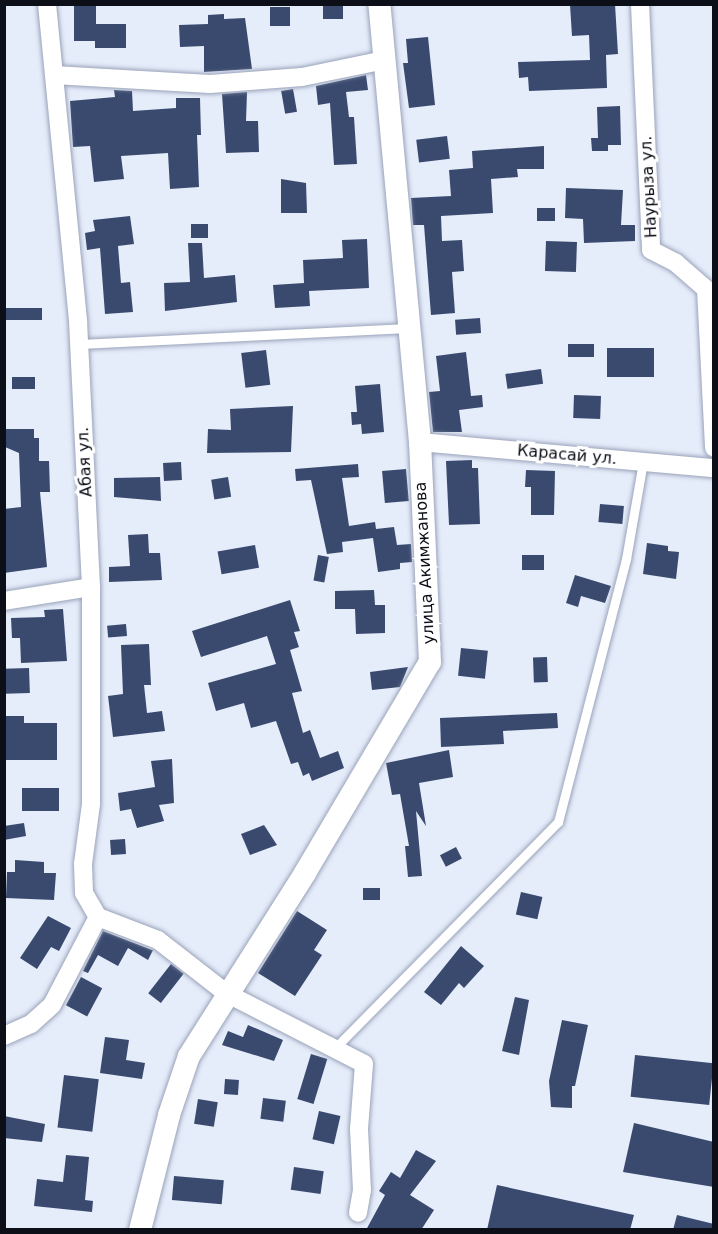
<!DOCTYPE html>
<html>
<head>
<meta charset="utf-8">
<style>
	body { margin:0 }
	#map { position:relative; width:718px; height:1234px; overflow:hidden; background:#e5ecfa; font-family:"DejaVu Sans",sans-serif }
	div>[style] { position:absolute }
	.building>* { inset:0; background:#3a4a6e; transform-origin:0 0 }
	.roads { filter:drop-shadow(0 0 2px #99a3b9) drop-shadow(0 0 2px #99a3b9) }
	.service>* { height:9px; margin:-4.5px; padding:0 4.5px; transform-origin:4.5px; border-radius:4.5px; background:#fff }
	.minor>* { height:18px; margin:-9px; padding:0 9px; transform-origin:9px; border-radius:9px; background:#fff }
	.tertiary>* { height:22px; margin:-11px; padding:0 11px; transform-origin:11px; border-radius:11px; background:#fff }
	span { translate:-50% -50%; white-space:nowrap; text-align:center; line-height:1.15; -webkit-text-stroke:6px #fff; paint-order:stroke }
	.street-label { font-size:16px; color:#0c0f17 }
	.frame { position:absolute; inset:0; border:6px solid #0c0f17; pointer-events:none }
</style>
</head>
<body>
<div id="map">
	<div class="building">
		<div style="clip-path:polygon(74px 4px,96px 4px,96px 24px,126px 24px,126px 48px,95px 48px,95px 41px,74px 41px)"></div>
		<div style="left:323px;top:4px;width:20px;height:15px"></div>
		<div style="clip-path:polygon(615px 4px,618px 54px,606px 55px,607px 88px,529px 91px,528px 77px,519px 78px,518px 62px,590px 60px,589px 35px,572px 36px,570px 5px)"></div>
		<div style="left:270px;top:7px;width:20px;height:19px"></div>
		<div style="clip-path:polygon(224px 14px,224px 19px,245px 18px,252px 69px,204px 72px,204px 46px,180px 47px,179px 25px,208px 24px,208px 15px)"></div>
		<div style="clip-path:polygon(428px 37px,435px 105px,409px 108px,403px 63px,408px 63px,406px 39px)"></div>
		<div style="clip-path:polygon(366px 75px,368px 90px,346px 92px,349px 117px,354px 117px,357px 164px,334px 165px,330px 103px,318px 105px,316px 86px)"></div>
		<div style="left:293px;top:89px;width:23px;height:12px;rotate:80deg"></div>
		<div style="clip-path:polygon(114px 90px,132px 91px,133px 111px,176px 108px,176px 98px,200px 98px,201px 135px,197px 135px,199px 187px,170px 189px,168px 153px,121px 156px,124px 179px,94px 182px,90px 146px,73px 147px,70px 101px,115px 97px)"></div>
		<div style="clip-path:polygon(247px 92px,246px 121px,258px 121px,259px 152px,226px 153px,222px 94px)"></div>
		<div style="clip-path:polygon(620px 106px,621px 145px,608px 145px,608px 151px,592px 151px,591px 138px,598px 138px,597px 107px)"></div>
		<div style="left:447px;top:136px;width:23px;height:31px;rotate:83deg"></div>
		<div style="clip-path:polygon(544px 146px,544px 169px,517px 169px,518px 177px,491px 179px,493px 213px,441px 216px,442px 241px,462px 240px,464px 271px,452px 272px,455px 313px,431px 315px,424px 225px,413px 225px,411px 198px,451px 196px,449px 170px,473px 168px,472px 151px)"></div>
		<div style="clip-path:polygon(281px 179px,306px 183px,307px 213px,281px 213px)"></div>
		<div style="clip-path:polygon(566px 188px,623px 190px,621px 225px,635px 225px,635px 241px,584px 243px,583px 219px,565px 218px)"></div>
		<div style="left:537px;top:208px;width:18px;height:13px"></div>
		<div style="clip-path:polygon(130px 216px,134px 244px,118px 246px,121px 283px,130px 282px,133px 312px,105px 314px,100px 248px,87px 250px,85px 233px,95px 231px,93px 220px)"></div>
		<div style="left:208px;top:224px;width:14px;height:17px;rotate:90deg"></div>
		<div style="clip-path:polygon(367px 239px,369px 288px,309px 291px,310px 306px,275px 308px,273px 285px,304px 283px,303px 260px,343px 258px,342px 240px)"></div>
		<div style="left:546px;top:241px;width:31px;height:30px;rotate:2deg"></div>
		<div style="clip-path:polygon(188px 243px,202px 243px,204px 278px,235px 275px,237px 302px,165px 311px,164px 283px,190px 282px)"></div>
		<div style="left:42px;top:308px;width:12px;height:38px;rotate:90deg"></div>
		<div style="left:480px;top:318px;width:15px;height:25px;rotate:86deg"></div>
		<div style="left:568px;top:344px;width:26px;height:13px"></div>
		<div style="left:607px;top:348px;width:47px;height:29px"></div>
		<div style="left:266px;top:350px;width:35px;height:25px;rotate:83deg"></div>
		<div style="clip-path:polygon(466px 352px,471px 396px,482px 395px,483px 407px,459px 410px,462px 432px,433px 432px,429px 392px,440px 391px,436px 356px)"></div>
		<div style="left:541px;top:369px;width:15px;height:36px;rotate:82deg"></div>
		<div style="left:12px;top:377px;width:23px;height:12px"></div>
		<div style="clip-path:polygon(380px 384px,384px 432px,362px 434px,361px 424px,352px 425px,351px 412px,357px 412px,355px 386px)"></div>
		<div style="left:574px;top:395px;width:27px;height:23px;rotate:2deg"></div>
		<div style="clip-path:polygon(293px 406px,291px 452px,207px 453px,208px 429px,231px 430px,230px 409px)"></div>
		<div style="clip-path:polygon(5px 429px,34px 429px,34px 438px,39px 438px,39px 461px,49px 461px,50px 492px,40px 492px,47px 567px,4px 573px,4px 509px,21px 507px,19px 453px,5px 447px)"></div>
		<div style="clip-path:polygon(472px 460px,472px 468px,478px 468px,480px 524px,449px 525px,446px 461px)"></div>
		<div style="left:181px;top:462px;width:18px;height:18px;rotate:87deg"></div>
		<div style="clip-path:polygon(358px 464px,359px 477px,342px 478px,349px 526px,375px 522px,376px 529px,394px 527px,397px 545px,411px 544px,412px 562px,400px 563px,400px 569px,378px 572px,373px 538px,342px 542px,343px 552px,327px 554px,311px 480px,296px 481px,295px 469px)"></div>
		<div style="left:406px;top:469px;width:32px;height:24px;rotate:85deg"></div>
		<div style="clip-path:polygon(526px 470px,555px 471px,554px 515px,531px 515px,531px 487px,525px 487px)"></div>
		<div style="clip-path:polygon(160px 477px,161px 501px,114px 497px,114px 478px)"></div>
		<div style="left:228px;top:477px;width:20px;height:17px;rotate:81deg"></div>
		<div style="left:600px;top:504px;width:24px;height:18px;rotate:5deg"></div>
		<div style="clip-path:polygon(148px 534px,149px 553px,160px 553px,162px 580px,109px 582px,109px 567px,130px 566px,128px 535px)"></div>
		<div style="clip-path:polygon(647px 543px,668px 546px,668px 551px,679px 552px,676px 579px,643px 574px)"></div>
		<div style="left:255px;top:545px;width:23px;height:38px;rotate:80deg"></div>
		<div style="left:318px;top:555px;width:11px;height:26px;rotate:10deg"></div>
		<div style="left:544px;top:555px;width:15px;height:22px;rotate:90deg"></div>
		<div style="clip-path:polygon(575px 575px,611px 586px,605px 603px,581px 596px,578px 607px,566px 603px)"></div>
		<div style="clip-path:polygon(374px 590px,375px 605px,385px 605px,385px 633px,356px 634px,355px 609px,335px 609px,335px 591px)"></div>
		<div style="clip-path:polygon(290px 600px,300px 631px,294px 632px,299px 647px,290px 650px,302px 691px,292px 693px,303px 733px,310px 730px,320px 758px,338px 751px,344px 768px,312px 781px,309px 773px,303px 776px,298px 762px,291px 764px,276px 721px,251px 728px,244px 703px,216px 711px,208px 683px,276px 664px,267px 636px,201px 657px,192px 631px)"></div>
		<div style="clip-path:polygon(63px 609px,67px 661px,21px 663px,20px 638px,12px 638px,11px 618px,45px 617px,44px 610px)"></div>
		<div style="left:126px;top:624px;width:12px;height:19px;rotate:85deg"></div>
		<div style="clip-path:polygon(149px 644px,151px 685px,144px 685px,147px 713px,162px 711px,165px 731px,113px 737px,108px 696px,123px 694px,121px 645px)"></div>
		<div style="left:461px;top:648px;width:27px;height:28px;rotate:6deg"></div>
		<div style="left:547px;top:657px;width:25px;height:14px;rotate:88deg"></div>
		<div style="clip-path:polygon(408px 667px,400px 687px,372px 690px,370px 672px)"></div>
		<div style="left:29px;top:668px;width:25px;height:25px;rotate:88deg"></div>
		<div style="clip-path:polygon(557px 713px,558px 728px,503px 731px,504px 744px,441px 747px,440px 718px)"></div>
		<div style="clip-path:polygon(4px 716px,24px 716px,24px 723px,57px 723px,57px 760px,6px 760px)"></div>
		<div style="clip-path:polygon(449px 750px,453px 777px,419px 783px,426px 826px,416px 811px,422px 876px,408px 877px,405px 846px,409px 846px,400px 794px,392px 795px,386px 763px)"></div>
		<div style="clip-path:polygon(172px 759px,174px 803px,159px 805px,164px 821px,137px 828px,131px 809px,120px 811px,118px 793px,155px 787px,151px 761px)"></div>
		<div style="left:59px;top:788px;width:23px;height:37px;rotate:90deg"></div>
		<div style="clip-path:polygon(24px 823px,26px 836px,4px 840px,4px 826px)"></div>
		<div style="clip-path:polygon(264px 825px,277px 845px,250px 855px,241px 834px)"></div>
		<div style="left:125px;top:839px;width:15px;height:15px;rotate:86deg"></div>
		<div style="left:456px;top:847px;width:13px;height:18px;rotate:63deg"></div>
		<div style="clip-path:polygon(15px 860px,44px 862px,44px 873px,56px 873px,54px 900px,6px 898px,7px 872px,15px 872px)"></div>
		<div style="left:363px;top:888px;width:17px;height:12px"></div>
		<div style="left:521px;top:892px;width:22px;height:23px;rotate:13deg"></div>
		<div style="clip-path:polygon(297px 911px,327px 930px,314px 950px,322px 955px,295px 996px,258px 973px)"></div>
		<div style="clip-path:polygon(48px 916px,71px 928px,59px 951px,51px 947px,37px 969px,20px 958px)"></div>
		<div style="clip-path:polygon(103px 931px,152px 950px,153px 950px,148px 960px,128px 948px,118px 966px,98px 955px,88px 973px,83px 971px)"></div>
		<div style="clip-path:polygon(461px 946px,484px 966px,464px 988px,459px 983px,441px 1005px,424px 992px)"></div>
		<div style="left:171px;top:964px;width:16px;height:37px;rotate:38deg"></div>
		<div style="left:81px;top:977px;width:24px;height:32px;rotate:28deg"></div>
		<div style="clip-path:polygon(515px 997px,529px 1000px,519px 1055px,502px 1051px)"></div>
		<div style="clip-path:polygon(562px 1020px,588px 1025px,575px 1086px,572px 1086px,572px 1108px,551px 1107px,549px 1081px)"></div>
		<div style="clip-path:polygon(248px 1025px,283px 1040px,274px 1061px,222px 1045px,228px 1031px,243px 1037px)"></div>
		<div style="clip-path:polygon(105px 1037px,129px 1040px,126px 1060px,145px 1063px,142px 1079px,100px 1073px)"></div>
		<div style="left:311px;top:1054px;width:17px;height:47px;rotate:17deg"></div>
		<div style="left:635px;top:1055px;width:79px;height:42px;rotate:6deg"></div>
		<div style="left:64px;top:1075px;width:35px;height:53px;rotate:7deg"></div>
		<div style="left:225px;top:1079px;width:14px;height:15px;rotate:4deg"></div>
		<div style="left:263px;top:1098px;width:23px;height:21px;rotate:7deg"></div>
		<div style="left:198px;top:1099px;width:20px;height:25px;rotate:9deg"></div>
		<div style="left:319px;top:1111px;width:22px;height:29px;rotate:13deg"></div>
		<div style="clip-path:polygon(4px 1116px,45px 1124px,42px 1142px,4px 1138px)"></div>
		<div style="clip-path:polygon(634px 1123px,714px 1142px,714px 1187px,623px 1172px)"></div>
		<div style="clip-path:polygon(416px 1150px,436px 1161px,410px 1195px,434px 1210px,421px 1230px,366px 1230px,385px 1195px,379px 1191px,391px 1172px,400px 1178px)"></div>
		<div style="clip-path:polygon(66px 1155px,89px 1157px,85px 1200px,93px 1201px,92px 1212px,34px 1206px,37px 1179px,63px 1182px)"></div>
		<div style="left:294px;top:1167px;width:30px;height:23px;rotate:8deg"></div>
		<div style="left:174px;top:1176px;width:50px;height:24px;rotate:5deg"></div>
		<div style="clip-path:polygon(497px 1185px,634px 1215px,630px 1230px,487px 1230px)"></div>
		<div style="clip-path:polygon(677px 1215px,714px 1224px,714px 1230px,673px 1230px)"></div>
	</div>
	<div class="roads">
		<div class="service">
			<div style="left:79px;top:344px;width:330px;rotate:-2.8deg"></div>
			<div style="left:334px;top:1049px;width:319px;rotate:-45.4deg"></div>
			<div style="left:558px;top:822px;width:272px;rotate:-75.5deg"></div>
			<div style="left:626px;top:559px;width:98px;rotate:-80.1deg"></div>
		</div>
		<div class="minor">
			<div style="left:47px;top:4px;width:319px;rotate:84.4deg"></div>
			<div style="left:78px;top:321px;width:266px;rotate:87.2deg"></div>
			<div style="left:91px;top:587px;width:217px;rotate:90deg"></div>
			<div style="left:91px;top:804px;width:61px;rotate:97.6deg"></div>
			<div style="left:83px;top:864px;width:29px;rotate:88deg"></div>
			<div style="left:84px;top:893px;width:28px;rotate:60deg"></div>
			<div style="left:640px;top:4px;width:246px;rotate:87.4deg"></div>
			<div style="left:651px;top:250px;width:28px;rotate:27deg"></div>
			<div style="left:676px;top:263px;width:40px;rotate:41deg"></div>
			<div style="left:706px;top:289px;width:159px;rotate:87.1deg"></div>
			<div style="left:54px;top:75px;width:156px;rotate:3.3deg"></div>
			<div style="left:210px;top:84px;width:92px;rotate:-4.4deg"></div>
			<div style="left:302px;top:77px;width:85px;rotate:-11.6deg"></div>
			<div style="left:420px;top:442px;width:295px;rotate:5.1deg"></div>
			<div style="left:4px;top:601px;width:88px;rotate:-9.1deg"></div>
			<div style="left:98px;top:917px;width:64px;rotate:21deg"></div>
			<div style="left:158px;top:940px;width:86px;rotate:37.9deg"></div>
			<div style="left:226px;top:993px;width:155px;rotate:27.2deg"></div>
			<div style="left:364px;top:1064px;width:65px;rotate:94.4deg"></div>
			<div style="left:359px;top:1129px;width:61px;rotate:87.2deg"></div>
			<div style="left:362px;top:1190px;width:23px;rotate:100deg"></div>
			<div style="left:4px;top:1036px;width:30px;rotate:-24deg"></div>
			<div style="left:31px;top:1024px;width:28px;rotate:-42deg"></div>
			<div style="left:52px;top:1005px;width:99px;rotate:-62.4deg"></div>
		</div>
		<div class="tertiary">
			<div style="left:140px;top:1230px;width:119px;rotate:-75.8deg"></div>
			<div style="left:169px;top:1115px;width:62px;rotate:-71.3deg"></div>
			<div style="left:189px;top:1056px;width:217px;rotate:-57.6deg"></div>
			<div style="left:305px;top:873px;width:245px;rotate:-59.4deg"></div>
			<div style="left:430px;top:662px;width:220px;rotate:-92.6deg"></div>
			<div style="left:420px;top:442px;width:440px;rotate:-95.3deg"></div>
		</div>
	</div>
	<div class="street-label">
		<span style="left:649px;top:187px;rotate:-93deg">Наурыза ул.</span>
		<span style="left:567px;top:455px;rotate:5deg">Карасай ул.</span>
		<span style="left:85px;top:462px;rotate:-93deg">Абая ул.</span>
		<span style="left:425px;top:563px;rotate:-93deg">улица Акимжанова</span>
	</div>
	<div class="frame"></div>
</div>
</body>
</html>
